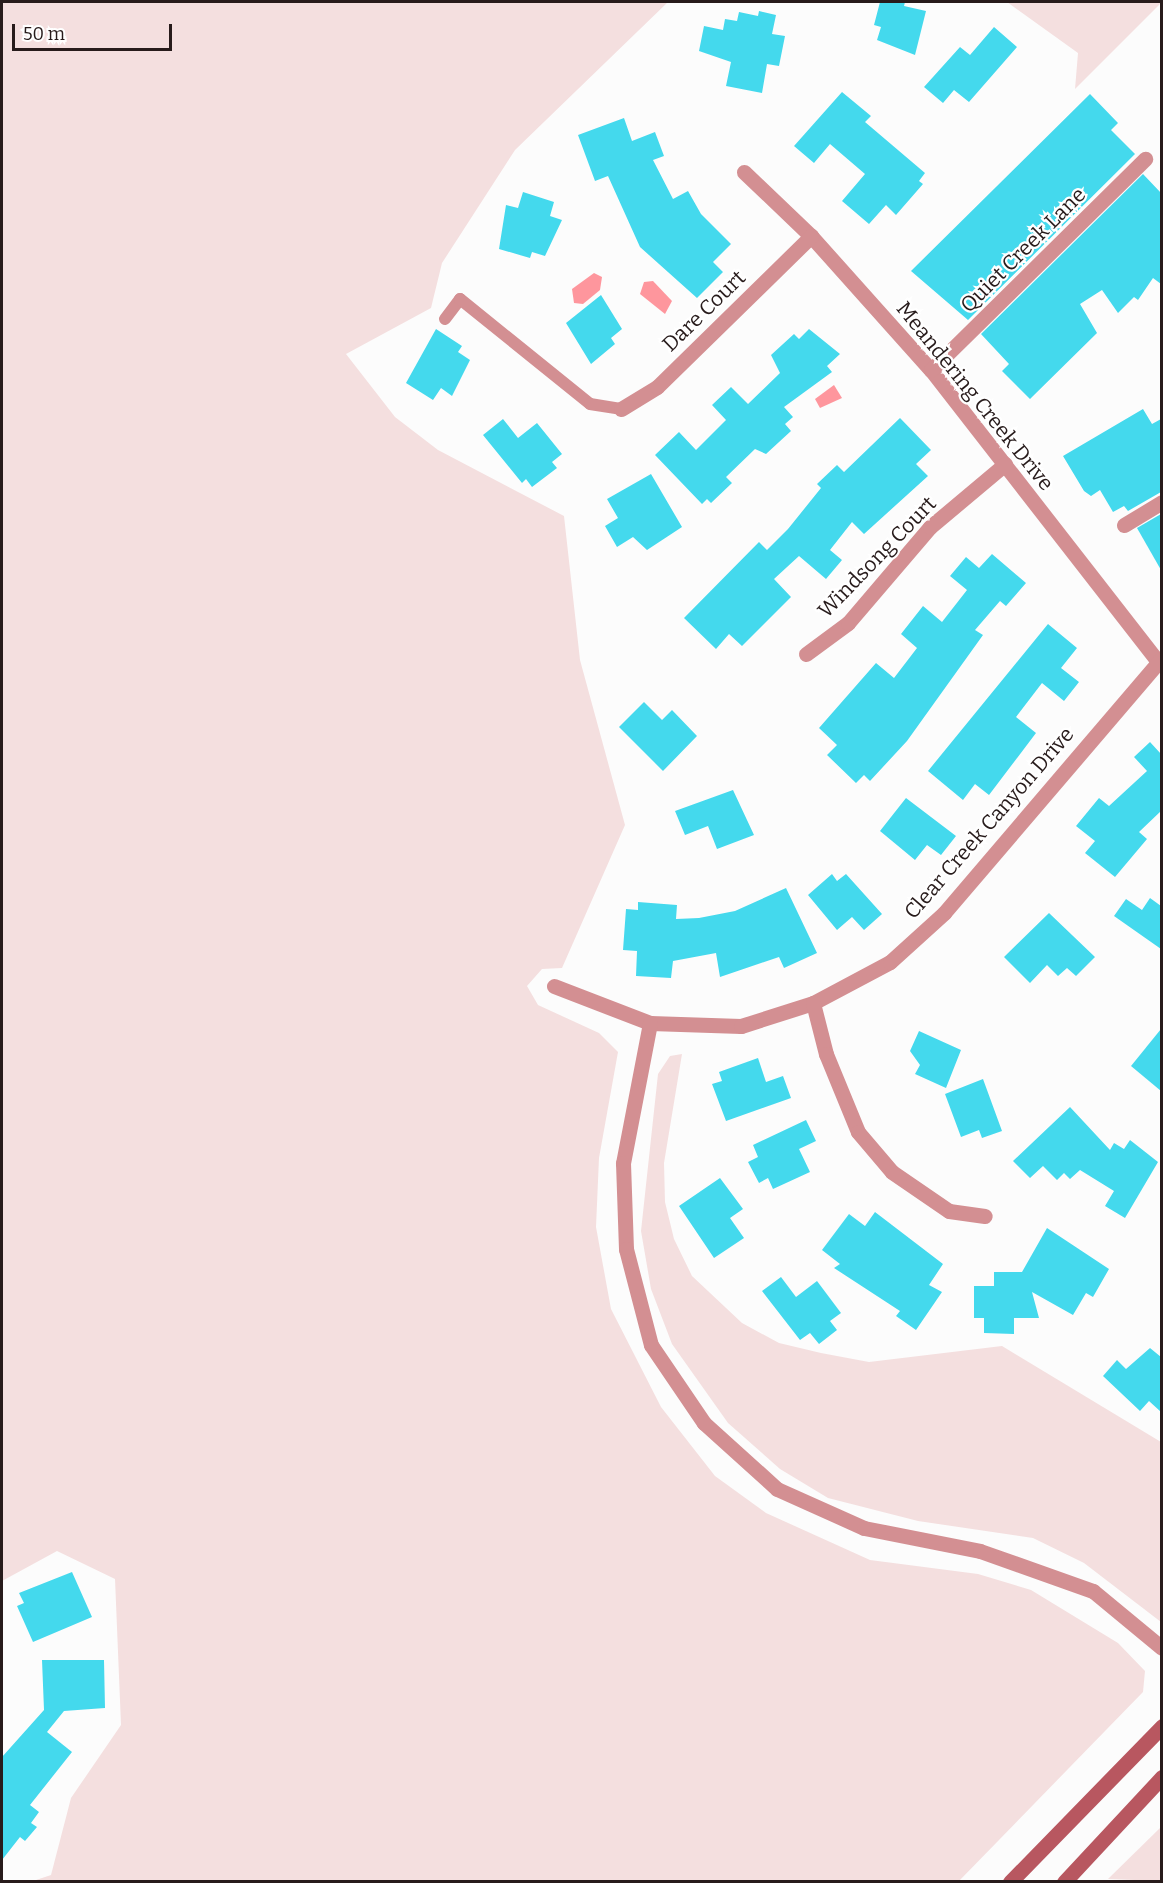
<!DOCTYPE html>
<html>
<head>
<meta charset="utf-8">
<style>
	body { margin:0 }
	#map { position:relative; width:1163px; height:1883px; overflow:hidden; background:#fcfcfc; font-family:Bitter,serif }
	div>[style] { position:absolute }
	.green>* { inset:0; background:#f4dfdf }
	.water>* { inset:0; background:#fe969d }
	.building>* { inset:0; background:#44d9ed }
	.lane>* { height:12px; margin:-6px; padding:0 6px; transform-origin:6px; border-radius:6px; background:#d38f92 }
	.street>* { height:15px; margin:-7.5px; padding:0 7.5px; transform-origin:7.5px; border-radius:7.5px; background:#d38f92 }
	.secondary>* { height:15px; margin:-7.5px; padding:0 7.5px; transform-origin:7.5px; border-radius:7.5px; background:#b85760 }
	span { translate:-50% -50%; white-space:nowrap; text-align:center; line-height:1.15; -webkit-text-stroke:4.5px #fff; paint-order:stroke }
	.street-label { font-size:21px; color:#271b1b }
	.frame { position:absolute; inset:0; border:3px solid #271b1b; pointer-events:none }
	.scale { position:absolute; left:12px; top:24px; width:160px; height:27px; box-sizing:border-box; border:3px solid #271b1b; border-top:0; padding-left:8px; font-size:18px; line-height:21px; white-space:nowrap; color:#271b1b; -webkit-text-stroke:4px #fff; paint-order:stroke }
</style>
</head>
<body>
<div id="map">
	<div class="green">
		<div style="clip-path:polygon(2px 2px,668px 2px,515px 150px,442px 263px,431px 308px,346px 354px,395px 417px,438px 450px,564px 516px,580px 660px,625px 825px,562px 968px,542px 969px,527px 986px,538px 1005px,599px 1033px,618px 1052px,599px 1158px,596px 1227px,611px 1309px,661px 1407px,715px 1476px,766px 1513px,870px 1560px,978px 1574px,1031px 1590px,1118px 1643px,1145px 1671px,1143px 1692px,959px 1881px,33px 1881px,51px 1875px,71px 1798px,121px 1725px,115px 1579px,57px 1551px,2px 1581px)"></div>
		<div style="clip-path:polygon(1007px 2px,1162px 2px,1075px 89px,1078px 53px)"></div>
		<div style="clip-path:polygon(682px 1054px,664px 1163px,665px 1202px,674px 1239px,692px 1276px,742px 1323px,779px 1343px,821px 1353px,869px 1362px,1002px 1346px,1161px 1442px,1161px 1622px,1084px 1563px,1033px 1538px,918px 1521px,828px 1498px,780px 1469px,728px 1423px,672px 1344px,651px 1289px,641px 1231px,658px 1074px,670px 1056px)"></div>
		<div style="clip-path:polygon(1161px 1827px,1161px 1881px,1108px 1879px)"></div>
	</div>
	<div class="water">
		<div style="clip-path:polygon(594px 273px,602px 277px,600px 290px,583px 304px,574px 303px,572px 289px)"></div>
		<div style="clip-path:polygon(653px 281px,672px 301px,665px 314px,640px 294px,644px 282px)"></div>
		<div style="clip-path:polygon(834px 385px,842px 398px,820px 408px,815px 399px)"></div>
	</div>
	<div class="building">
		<div style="clip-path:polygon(880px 2px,905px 2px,904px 6px,926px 11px,915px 55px,877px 40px,881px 27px,874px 25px)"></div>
		<div style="clip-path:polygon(759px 11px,776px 15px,772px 34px,785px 36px,779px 66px,767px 64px,762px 93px,726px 86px,731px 62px,699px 51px,704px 26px,723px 30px,725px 19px,737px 21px,739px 12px,758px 16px)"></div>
		<div style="clip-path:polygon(994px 27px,1017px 47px,969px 102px,954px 90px,943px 103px,924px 87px,960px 47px,970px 55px)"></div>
		<div style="clip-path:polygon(842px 92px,871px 116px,865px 122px,925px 173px,919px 181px,923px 184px,896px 215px,886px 205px,869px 224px,842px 201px,865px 174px,830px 144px,814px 163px,794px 146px)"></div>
		<div style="clip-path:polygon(1090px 94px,1118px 123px,1111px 130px,1135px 154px,968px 320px,911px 271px)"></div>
		<div style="clip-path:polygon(624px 118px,632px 141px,655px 132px,664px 156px,653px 160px,673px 199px,688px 191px,701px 214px,731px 244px,713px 262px,723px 272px,697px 298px,640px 247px,608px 176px,595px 181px,578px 135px)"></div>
		<div style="clip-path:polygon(1143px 174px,1161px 193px,1161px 284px,1153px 278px,1138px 300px,1134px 297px,1118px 313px,1102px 290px,1080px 304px,1097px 333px,1030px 399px,1002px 371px,1009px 364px,981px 334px)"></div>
		<div style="clip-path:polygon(523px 192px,554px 202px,550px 216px,562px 220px,545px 256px,532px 252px,530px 258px,499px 249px,506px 205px,518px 208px)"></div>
		<div style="clip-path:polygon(601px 295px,622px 329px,611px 338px,615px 344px,591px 364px,566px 323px)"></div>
		<div style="clip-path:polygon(436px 329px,462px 346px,458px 352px,470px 360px,452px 396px,441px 388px,433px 400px,406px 383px)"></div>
		<div style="clip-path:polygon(809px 329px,840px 354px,827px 366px,832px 372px,784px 407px,793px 417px,785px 424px,791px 431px,766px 454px,755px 449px,726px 477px,732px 483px,711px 503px,707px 499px,702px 504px,655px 455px,679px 432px,696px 450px,726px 420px,712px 405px,731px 387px,748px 404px,780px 373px,771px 355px,794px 334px,799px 339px)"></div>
		<div style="clip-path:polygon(1143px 409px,1152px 424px,1161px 419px,1161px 492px,1128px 511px,1124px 506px,1113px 512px,1100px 490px,1091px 496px,1084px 491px,1063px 456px)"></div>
		<div style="clip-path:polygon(900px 418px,931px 450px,916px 464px,928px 476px,864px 534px,852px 522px,830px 550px,842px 560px,826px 579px,799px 556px,774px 579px,791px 597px,742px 646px,729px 634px,716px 649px,684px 618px,759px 542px,767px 550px,788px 529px,821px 488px,817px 484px,837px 465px,844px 472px)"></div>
		<div style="clip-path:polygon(503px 419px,518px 438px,537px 423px,562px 454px,552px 462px,557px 468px,532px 487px,526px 479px,522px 483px,483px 435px)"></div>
		<div style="clip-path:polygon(651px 474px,682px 527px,647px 550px,633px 537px,617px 547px,605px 526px,618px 518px,607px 499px)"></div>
		<div style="clip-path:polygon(1161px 514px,1161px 570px,1137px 528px)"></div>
		<div style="clip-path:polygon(992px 554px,1026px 583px,1006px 606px,1000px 601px,975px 630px,983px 635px,907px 741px,870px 781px,864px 775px,856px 783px,827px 755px,837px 745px,819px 728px,876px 663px,894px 678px,917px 648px,901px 634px,923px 606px,942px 622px,967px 590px,950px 576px,966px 557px,979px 568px)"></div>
		<div style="clip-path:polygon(1048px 624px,1077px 648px,1061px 668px,1079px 682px,1064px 701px,1042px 683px,1016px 717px,1036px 733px,989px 795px,975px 784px,963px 800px,928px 771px)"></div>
		<div style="clip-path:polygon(644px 702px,662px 720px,672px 710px,697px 736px,663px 771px,619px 727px)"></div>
		<div style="clip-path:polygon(1150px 742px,1161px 754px,1161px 811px,1139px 832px,1147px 839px,1115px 877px,1085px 853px,1095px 841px,1076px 826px,1099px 798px,1109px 806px,1147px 771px,1134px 757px)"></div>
		<div style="clip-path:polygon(733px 790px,754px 835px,717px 849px,708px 826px,685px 835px,675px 811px)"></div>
		<div style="clip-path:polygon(906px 798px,956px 836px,941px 855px,927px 845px,915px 860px,880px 831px)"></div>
		<div style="clip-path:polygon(832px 874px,837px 881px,846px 874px,882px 914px,864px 930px,852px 917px,837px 930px,808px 895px)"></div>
		<div style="clip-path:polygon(786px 888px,817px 953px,784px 968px,779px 957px,720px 977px,716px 953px,673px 961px,671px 978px,636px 976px,637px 951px,623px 950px,626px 909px,638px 910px,638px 902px,677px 905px,676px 919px,699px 918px,735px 911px)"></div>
		<div style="clip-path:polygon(1150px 898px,1161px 906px,1161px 949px,1114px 916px,1126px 899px,1142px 910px)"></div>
		<div style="clip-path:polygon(1049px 913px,1095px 957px,1076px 976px,1067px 968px,1058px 976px,1047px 965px,1030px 983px,1004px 957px)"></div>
		<div style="clip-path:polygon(1161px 1029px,1161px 1091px,1131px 1066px)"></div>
		<div style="clip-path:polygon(919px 1031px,961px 1050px,946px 1088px,915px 1074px,920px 1065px,910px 1051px)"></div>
		<div style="clip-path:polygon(758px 1058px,766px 1082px,783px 1076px,791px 1098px,726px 1121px,712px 1084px,722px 1081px,719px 1072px)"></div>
		<div style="clip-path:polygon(983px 1079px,1002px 1131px,982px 1138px,979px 1130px,961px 1137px,945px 1094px)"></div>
		<div style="clip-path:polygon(1070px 1107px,1110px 1150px,1114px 1143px,1124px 1149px,1130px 1140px,1158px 1162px,1125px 1218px,1105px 1206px,1114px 1191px,1080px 1170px,1070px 1179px,1064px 1173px,1057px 1180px,1043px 1166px,1030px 1178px,1013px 1161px)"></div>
		<div style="clip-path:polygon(806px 1120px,816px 1141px,799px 1149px,810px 1172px,773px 1189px,768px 1178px,759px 1183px,748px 1162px,758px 1157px,753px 1145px)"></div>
		<div style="clip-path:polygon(720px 1178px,743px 1209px,730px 1218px,744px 1238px,714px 1258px,679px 1206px)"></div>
		<div style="clip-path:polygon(875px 1212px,943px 1264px,929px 1285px,942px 1292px,916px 1330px,896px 1316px,900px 1311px,834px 1268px,840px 1264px,822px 1250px,849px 1214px,865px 1226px)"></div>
		<div style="clip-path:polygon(1047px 1228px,1109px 1269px,1093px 1297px,1086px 1293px,1073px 1315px,1032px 1292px,1039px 1318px,1014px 1318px,1014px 1334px,984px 1333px,984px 1318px,974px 1318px,974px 1286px,994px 1286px,994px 1272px,1022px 1272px)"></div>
		<div style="clip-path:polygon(781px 1277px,796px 1297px,817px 1281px,841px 1313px,830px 1321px,837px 1330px,819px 1344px,810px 1333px,800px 1340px,762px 1291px)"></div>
		<div style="clip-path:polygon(1150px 1348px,1161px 1357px,1161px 1412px,1149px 1401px,1140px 1411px,1103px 1376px,1117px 1360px,1126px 1369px)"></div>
		<div style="clip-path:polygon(72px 1572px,92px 1617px,33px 1642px,17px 1606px,24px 1603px,19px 1593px)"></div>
		<div style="clip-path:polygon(42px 1660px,104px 1660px,105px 1708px,64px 1711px,47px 1732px,72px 1752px,30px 1805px,39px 1812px,31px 1823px,37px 1827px,25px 1841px,20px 1837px,2px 1860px,2px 1757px,44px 1710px)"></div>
	</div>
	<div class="lane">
		<div style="left:445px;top:319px;width:25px;rotate:-53deg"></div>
		<div style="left:460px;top:299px;width:167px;rotate:38.9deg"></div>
		<div style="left:590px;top:404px;width:31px;rotate:9deg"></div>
	</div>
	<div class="street">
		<div style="left:744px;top:172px;width:93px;rotate:43.7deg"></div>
		<div style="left:811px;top:236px;width:180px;rotate:48.2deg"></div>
		<div style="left:931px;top:370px;width:368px;rotate:52.1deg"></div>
		<div style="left:931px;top:370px;width:301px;rotate:-44.6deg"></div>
		<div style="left:621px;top:409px;width:42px;rotate:-31.4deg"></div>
		<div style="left:657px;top:387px;width:216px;rotate:-44.4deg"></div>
		<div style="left:1124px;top:525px;width:44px;rotate:-31.2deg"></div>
		<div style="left:806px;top:654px;width:52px;rotate:-36.4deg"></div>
		<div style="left:848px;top:623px;width:126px;rotate:-49.5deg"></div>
		<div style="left:930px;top:527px;width:98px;rotate:-40deg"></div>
		<div style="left:554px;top:986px;width:103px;rotate:21.1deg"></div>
		<div style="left:650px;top:1023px;width:91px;rotate:1.9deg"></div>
		<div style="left:741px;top:1026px;width:76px;rotate:-17.7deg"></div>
		<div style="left:813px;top:1003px;width:87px;rotate:-28deg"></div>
		<div style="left:890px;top:962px;width:73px;rotate:-42.2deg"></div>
		<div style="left:944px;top:913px;width:335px;rotate:-49.5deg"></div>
		<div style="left:813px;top:1003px;width:53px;rotate:75.7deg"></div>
		<div style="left:826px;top:1054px;width:84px;rotate:67.7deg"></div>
		<div style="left:858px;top:1132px;width:52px;rotate:49.6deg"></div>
		<div style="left:892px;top:1172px;width:69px;rotate:34.4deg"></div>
		<div style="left:949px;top:1211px;width:36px;rotate:8deg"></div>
		<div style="left:650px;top:1023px;width:143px;rotate:100.9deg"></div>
		<div style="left:623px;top:1163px;width:86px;rotate:88deg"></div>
		<div style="left:626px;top:1249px;width:99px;rotate:75.4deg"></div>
		<div style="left:651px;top:1345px;width:94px;rotate:55.8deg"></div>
		<div style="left:704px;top:1423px;width:98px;rotate:42.1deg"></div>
		<div style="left:777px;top:1489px;width:95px;rotate:24.1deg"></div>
		<div style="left:864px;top:1528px;width:118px;rotate:11.2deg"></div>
		<div style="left:980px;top:1551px;width:120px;rotate:19.5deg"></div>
		<div style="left:1093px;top:1591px;width:89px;rotate:39.6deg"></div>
	</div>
	<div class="secondary">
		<div style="left:1010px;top:1882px;width:218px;rotate:-45.7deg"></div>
		<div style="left:1064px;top:1882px;width:144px;rotate:-47deg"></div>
	</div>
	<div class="street-label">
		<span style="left:1023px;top:250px;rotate:-45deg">Quiet Creek Lane</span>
		<span style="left:704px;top:311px;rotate:-44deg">Dare Court</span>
		<span style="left:975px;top:396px;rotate:51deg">Meandering Creek Drive</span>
		<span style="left:877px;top:557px;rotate:-46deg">Windsong Court</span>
		<span style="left:989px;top:823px;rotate:-49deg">Clear Creek Canyon Drive</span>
	</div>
	<div class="frame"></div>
	<div class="scale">50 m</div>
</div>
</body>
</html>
